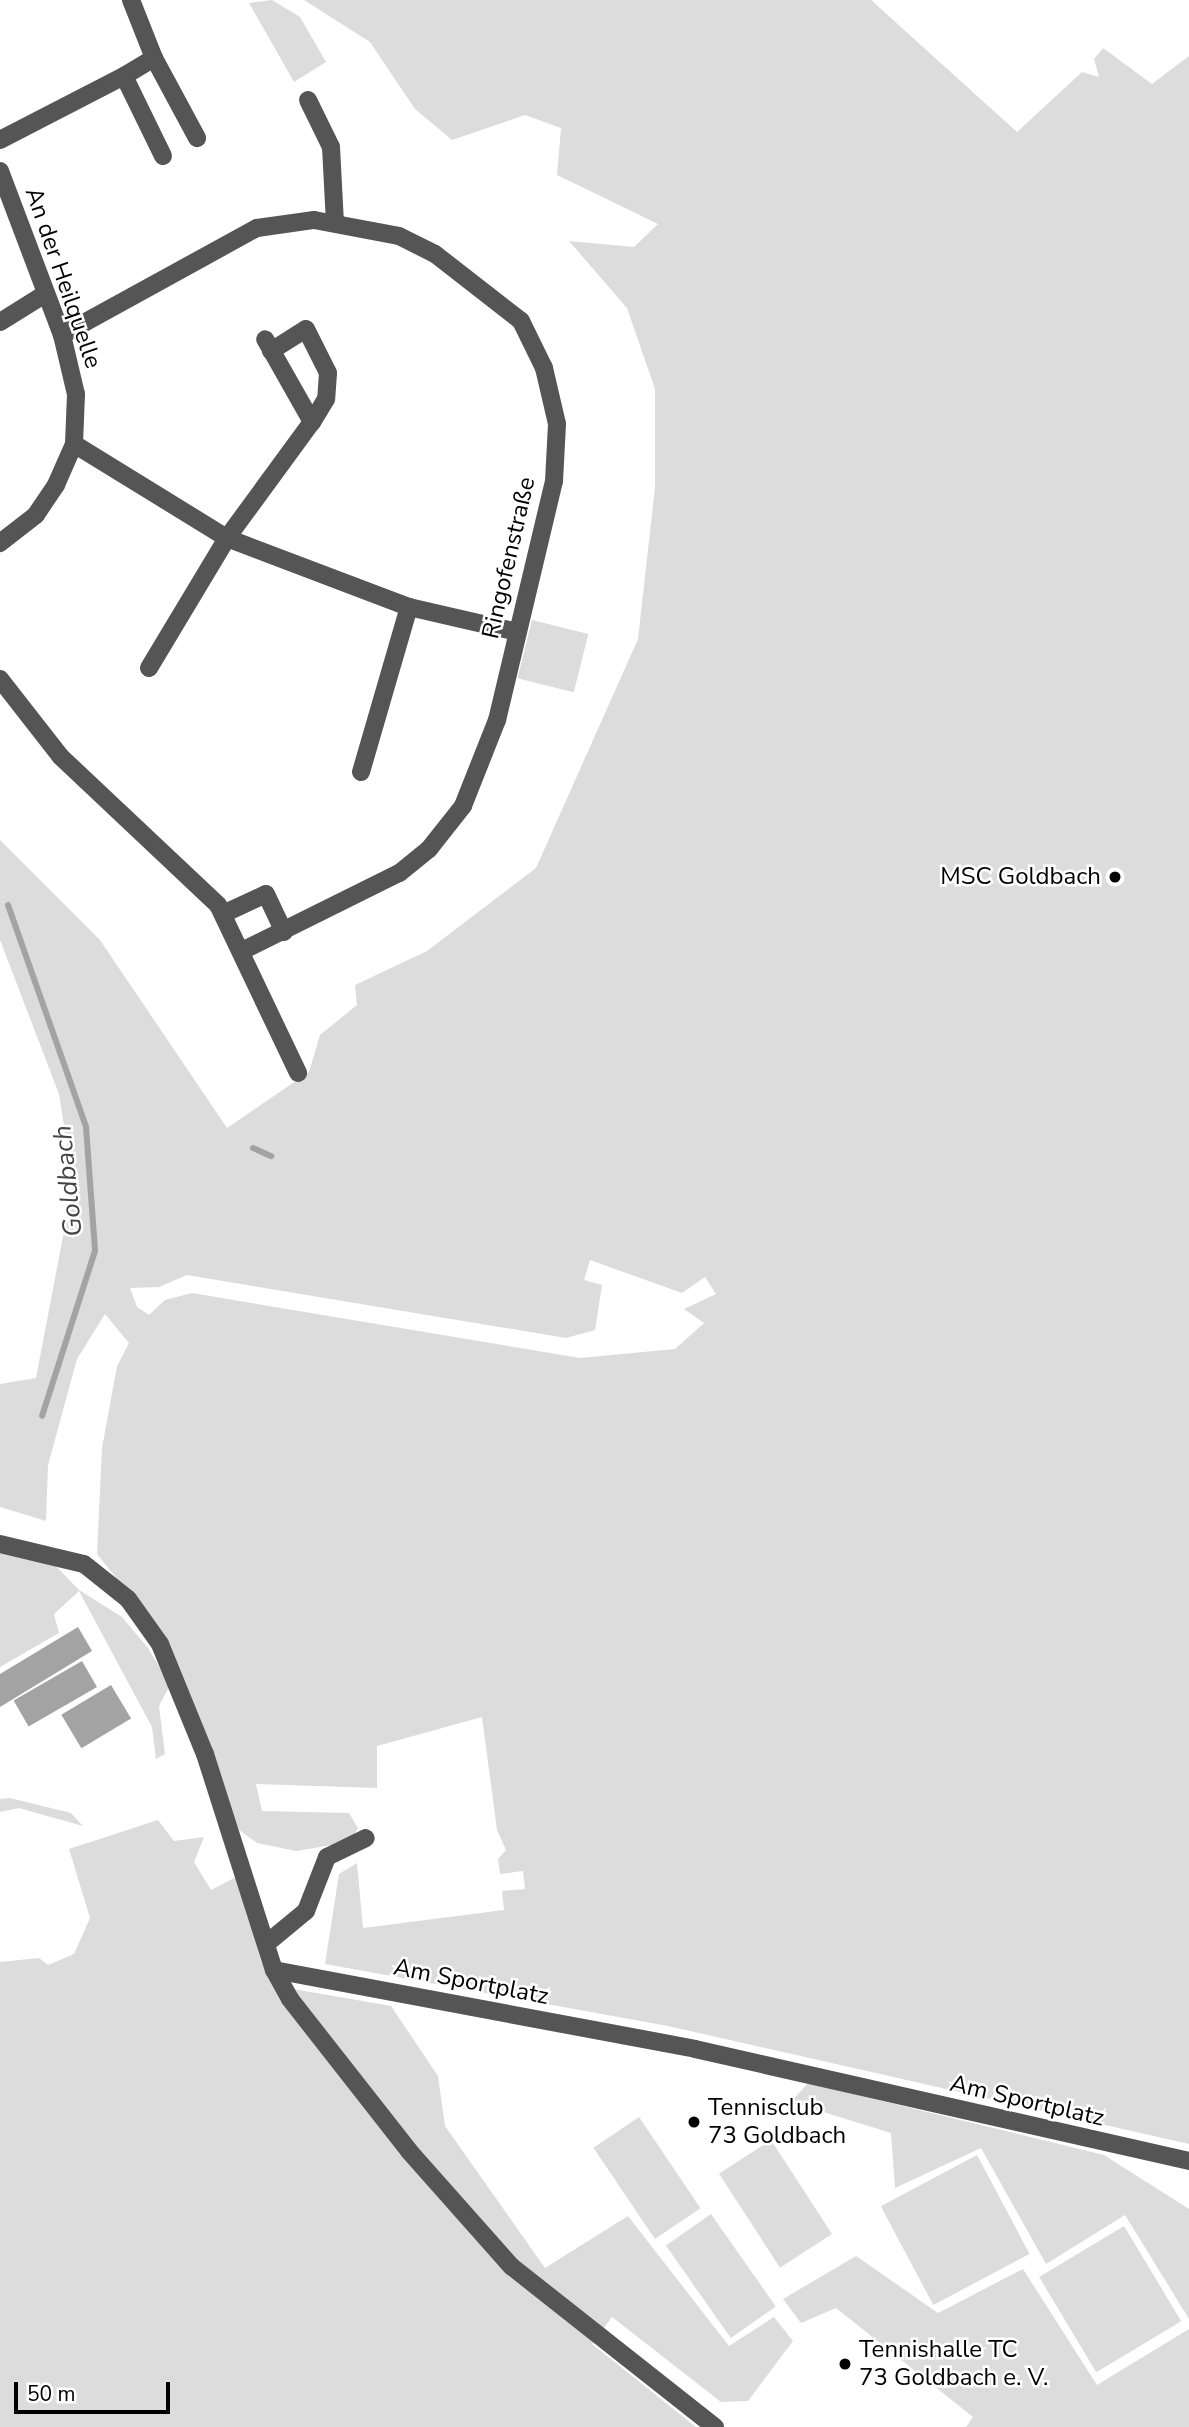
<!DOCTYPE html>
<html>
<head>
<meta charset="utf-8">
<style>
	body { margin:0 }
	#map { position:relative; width:1189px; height:2427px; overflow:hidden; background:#fff; font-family:"Nunito Sans",sans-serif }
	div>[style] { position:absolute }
	.green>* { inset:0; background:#dcdcdc; transform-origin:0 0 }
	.water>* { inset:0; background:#a3a3a3; transform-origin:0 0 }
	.stream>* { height:6px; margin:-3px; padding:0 3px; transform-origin:3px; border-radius:3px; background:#a3a3a3 }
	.minor>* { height:18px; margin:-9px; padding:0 9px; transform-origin:9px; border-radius:9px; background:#555 }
	.dots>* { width:19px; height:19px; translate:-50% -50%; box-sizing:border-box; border:4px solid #fff; border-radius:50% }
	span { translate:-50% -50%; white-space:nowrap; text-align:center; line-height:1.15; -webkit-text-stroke:5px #fff; paint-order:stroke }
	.street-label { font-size:24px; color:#000 }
	.poi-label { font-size:24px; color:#000 }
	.right { translate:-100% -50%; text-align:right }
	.left { translate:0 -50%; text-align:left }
	.water-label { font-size:26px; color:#444; font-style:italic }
	.scale { position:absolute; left:14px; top:2382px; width:156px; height:32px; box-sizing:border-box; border:4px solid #000; border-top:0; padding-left:9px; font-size:21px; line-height:24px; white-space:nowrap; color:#000; -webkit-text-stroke:5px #fff; paint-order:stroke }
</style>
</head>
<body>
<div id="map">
	<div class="green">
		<div style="clip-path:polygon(272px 0,300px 17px,326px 62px,294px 82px,249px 3px)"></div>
		<div style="clip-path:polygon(evenodd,304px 0,871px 0,1017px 132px,1082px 72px,1099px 77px,1094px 59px,1103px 48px,1152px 84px,1189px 56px,1189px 2144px,668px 2026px,325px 1964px,339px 1874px,357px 1863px,363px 1928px,504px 1910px,502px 1891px,525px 1889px,523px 1871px,500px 1874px,498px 1859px,506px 1850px,497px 1830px,482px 1717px,377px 1746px,377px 1788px,256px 1784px,262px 1811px,349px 1813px,358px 1828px,350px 1842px,296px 1851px,257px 1843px,239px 1830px,164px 1638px,97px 1554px,102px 1448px,117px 1366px,129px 1343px,105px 1314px,77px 1359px,48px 1465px,46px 1521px,0 1507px,0 1384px,36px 1378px,73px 1184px,59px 1094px,0 940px,0 840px,100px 940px,227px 1128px,309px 1072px,320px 1035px,357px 1005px,355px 985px,427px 951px,536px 868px,638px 639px,655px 487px,655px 389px,627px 308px,569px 241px,634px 247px,658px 224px,557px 175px,561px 128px,525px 115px,452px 140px,415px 109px,370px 42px,304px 0,590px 1260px,682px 1293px,705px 1277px,716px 1294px,684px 1309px,704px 1323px,675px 1349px,580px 1358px,192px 1293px,165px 1300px,149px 1315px,137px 1307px,130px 1288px,159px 1287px,187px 1275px,566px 1338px,595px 1330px,602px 1285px,584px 1280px,590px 1260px)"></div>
		<div style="left:532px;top:620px;width:58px;height:60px;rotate:14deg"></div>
		<div style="clip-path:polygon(0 1546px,49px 1559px,79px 1590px,122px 1617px,148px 1648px,170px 1685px,159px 1706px,165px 1754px,156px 1759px,152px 1727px,79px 1591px,54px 1614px,59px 1633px,0 1667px)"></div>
		<div style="clip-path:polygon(10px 1798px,71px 1813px,83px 1826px,19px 1808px,0 1812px,0 1799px)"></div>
		<div style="clip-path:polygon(158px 1820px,174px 1841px,204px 1837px,194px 1862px,211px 1890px,238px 1876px,261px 1961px,276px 1986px,391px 2006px,438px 2076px,445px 2126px,545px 2268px,628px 2216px,729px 2346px,774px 2317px,793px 2341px,748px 2401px,721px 2402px,612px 2317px,592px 2344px,696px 2427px,0 2427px,0 1962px,39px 1958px,48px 1965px,74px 1954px,90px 1918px,69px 1849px)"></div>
		<div style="clip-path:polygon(808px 2083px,1104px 2155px,1189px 2209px,1189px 2319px,1125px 2215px,1046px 2264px,981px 2148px,895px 2188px,891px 2133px,791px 2102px)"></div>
		<div style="left:639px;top:2117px;width:110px;height:55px;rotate:56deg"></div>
		<div style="left:771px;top:2140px;width:112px;height:62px;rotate:57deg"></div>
		<div style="left:977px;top:2155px;width:112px;height:109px;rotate:62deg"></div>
		<div style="left:711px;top:2214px;width:113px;height:55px;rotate:55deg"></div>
		<div style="left:1124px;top:2226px;width:111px;height:99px;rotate:59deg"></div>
		<div style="clip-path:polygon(856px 2256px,938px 2313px,1023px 2269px,1097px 2385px,1189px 2329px,1189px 2427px,966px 2427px,973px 2417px,836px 2308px,801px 2323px,783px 2299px)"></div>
	</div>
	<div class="water">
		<div style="clip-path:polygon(78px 1627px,92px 1651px,0 1707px,0 1674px)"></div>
		<div style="left:82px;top:1661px;width:30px;height:79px;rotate:60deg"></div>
		<div style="left:111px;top:1685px;width:39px;height:58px;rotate:59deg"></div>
	</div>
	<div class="stream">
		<div style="left:8px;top:905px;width:235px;rotate:70.6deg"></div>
		<div style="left:86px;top:1127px;width:124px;rotate:85.8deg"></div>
		<div style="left:95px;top:1251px;width:173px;rotate:107.8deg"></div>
		<div style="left:253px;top:1148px;width:20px;rotate:24deg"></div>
	</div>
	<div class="minor">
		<div style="left:131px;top:0;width:62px;rotate:68.4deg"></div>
		<div style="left:154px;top:58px;width:35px;rotate:149deg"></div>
		<div style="left:124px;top:76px;width:89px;rotate:64deg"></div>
		<div style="left:154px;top:58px;width:91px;rotate:61.7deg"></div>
		<div style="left:308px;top:100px;width:52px;rotate:63.9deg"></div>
		<div style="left:331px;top:147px;width:76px;rotate:87deg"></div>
		<div style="left:0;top:140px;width:140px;rotate:-27.3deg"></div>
		<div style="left:0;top:171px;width:175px;rotate:69.3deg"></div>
		<div style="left:62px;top:335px;width:61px;rotate:76.7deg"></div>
		<div style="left:76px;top:394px;width:50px;rotate:92.3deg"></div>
		<div style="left:74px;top:444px;width:45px;rotate:113.7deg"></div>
		<div style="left:56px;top:485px;width:36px;rotate:124deg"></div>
		<div style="left:36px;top:515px;width:46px;rotate:142.1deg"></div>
		<div style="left:0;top:322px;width:53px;rotate:-31.9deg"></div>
		<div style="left:62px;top:335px;width:222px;rotate:-28.8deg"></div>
		<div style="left:257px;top:228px;width:58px;rotate:-8deg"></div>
		<div style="left:314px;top:220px;width:86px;rotate:10.7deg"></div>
		<div style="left:399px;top:236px;width:40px;rotate:26.6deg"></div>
		<div style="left:435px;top:254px;width:109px;rotate:37.9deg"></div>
		<div style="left:521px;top:321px;width:52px;rotate:63.9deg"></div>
		<div style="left:544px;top:368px;width:57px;rotate:76.9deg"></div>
		<div style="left:557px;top:424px;width:57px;rotate:93deg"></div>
		<div style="left:554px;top:481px;width:246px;rotate:103.4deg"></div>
		<div style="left:497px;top:720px;width:92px;rotate:111.6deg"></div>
		<div style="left:463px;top:806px;width:55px;rotate:128.3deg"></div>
		<div style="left:429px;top:849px;width:38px;rotate:141deg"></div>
		<div style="left:399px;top:873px;width:173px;rotate:153.6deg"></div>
		<div style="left:271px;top:351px;width:41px;rotate:-32.2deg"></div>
		<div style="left:306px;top:329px;width:49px;rotate:63.4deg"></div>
		<div style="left:328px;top:373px;width:26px;rotate:94deg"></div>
		<div style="left:326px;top:399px;width:27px;rotate:121deg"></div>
		<div style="left:74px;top:444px;width:180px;rotate:31.6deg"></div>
		<div style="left:227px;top:538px;width:195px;rotate:20.8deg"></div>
		<div style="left:409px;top:607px;width:111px;rotate:13deg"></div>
		<div style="left:149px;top:668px;width:152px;rotate:-59deg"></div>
		<div style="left:227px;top:538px;width:144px;rotate:-53.8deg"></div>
		<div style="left:312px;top:422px;width:95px;rotate:-119.5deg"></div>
		<div style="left:0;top:679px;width:99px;rotate:52deg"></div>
		<div style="left:61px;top:757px;width:216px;rotate:43.3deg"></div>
		<div style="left:218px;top:905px;width:186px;rotate:64.5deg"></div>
		<div style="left:361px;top:772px;width:172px;rotate:-73.8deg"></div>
		<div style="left:223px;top:914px;width:47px;rotate:-24.9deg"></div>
		<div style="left:266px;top:894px;width:42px;rotate:64.7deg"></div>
		<div style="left:0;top:1544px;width:86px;rotate:13.4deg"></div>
		<div style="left:84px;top:1564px;width:56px;rotate:38.5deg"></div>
		<div style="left:128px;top:1599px;width:55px;rotate:54.6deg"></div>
		<div style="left:160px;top:1644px;width:119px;rotate:67.8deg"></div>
		<div style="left:205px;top:1754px;width:227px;rotate:72.3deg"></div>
		<div style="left:274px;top:1970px;width:33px;rotate:61deg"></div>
		<div style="left:290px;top:1999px;width:193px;rotate:51.9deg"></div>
		<div style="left:409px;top:2151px;width:154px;rotate:48.4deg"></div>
		<div style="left:511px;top:2266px;width:260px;rotate:38.3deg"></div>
		<div style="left:266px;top:1944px;width:52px;rotate:-39.5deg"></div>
		<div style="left:306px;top:1911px;width:58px;rotate:-68.7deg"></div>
		<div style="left:327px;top:1857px;width:43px;rotate:-26deg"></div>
		<div style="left:274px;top:1970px;width:428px;rotate:10.6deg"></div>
		<div style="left:695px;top:2049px;width:507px;rotate:12.77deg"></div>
	</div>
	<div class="dots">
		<div style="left:1115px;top:877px;background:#000"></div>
		<div style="left:694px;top:2122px;background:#000"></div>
		<div style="left:845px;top:2364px;background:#000"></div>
	</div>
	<div class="street-label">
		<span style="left:63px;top:278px;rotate:71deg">An der Heilquelle</span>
		<span style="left:509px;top:558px;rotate:-77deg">Ringofenstraße</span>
		<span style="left:471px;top:1982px;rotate:11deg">Am Sportplatz</span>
		<span style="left:1027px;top:2101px;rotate:13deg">Am Sportplatz</span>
	</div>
	<div class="poi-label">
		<span class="right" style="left:1101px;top:877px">MSC Goldbach</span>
		<span class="left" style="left:708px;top:2122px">Tennisclub<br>73 Goldbach</span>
		<span class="left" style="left:859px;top:2364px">Tennishalle TC<br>73 Goldbach e. V.</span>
	</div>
	<div class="water-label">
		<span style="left:68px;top:1181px;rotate:-96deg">Goldbach</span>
	</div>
	<div class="scale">50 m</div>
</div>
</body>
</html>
